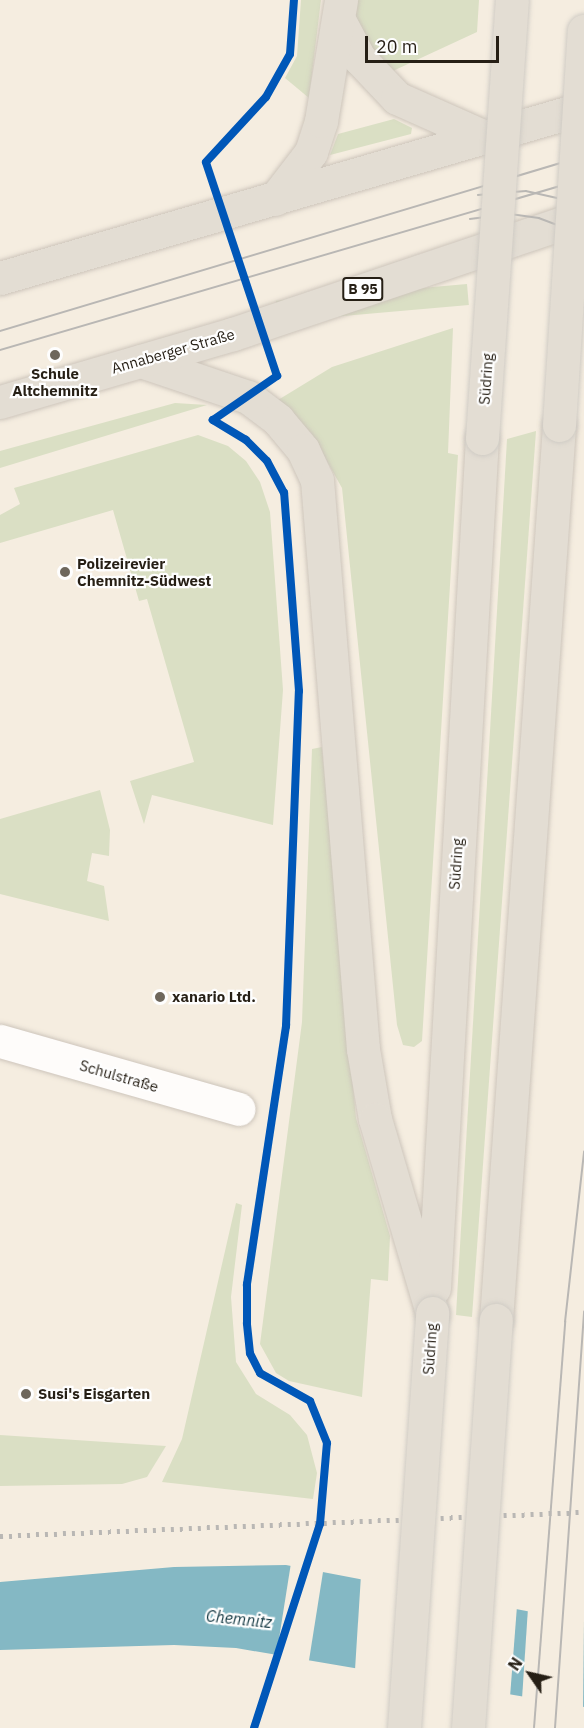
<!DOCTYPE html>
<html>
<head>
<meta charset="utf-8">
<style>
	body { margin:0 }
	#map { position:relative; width:584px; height:1728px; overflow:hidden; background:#f5ede0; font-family:"IBM Plex Sans",sans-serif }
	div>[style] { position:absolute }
	.green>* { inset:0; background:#dadfc4; transform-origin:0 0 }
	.water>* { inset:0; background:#84b8c4 }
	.pier>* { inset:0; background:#f5ede0; transform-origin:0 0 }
	.roads { filter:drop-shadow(0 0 2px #cdc5bb) drop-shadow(0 0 2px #cdc5bb) }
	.minor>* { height:33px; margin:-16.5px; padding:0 16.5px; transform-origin:16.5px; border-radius:16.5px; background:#fefcfa }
	.major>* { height:33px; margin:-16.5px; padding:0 16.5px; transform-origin:16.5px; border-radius:16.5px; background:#e3ddd3 }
	.tram>* { height:1.5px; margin:-0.75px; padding:0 0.75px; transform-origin:0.75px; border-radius:0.75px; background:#b9b7b4 }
	.rail>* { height:4.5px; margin-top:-2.25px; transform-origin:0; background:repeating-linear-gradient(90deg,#b9b7b4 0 3px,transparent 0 9px) }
	.bridges { filter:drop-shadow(0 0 2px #d0ccc5) drop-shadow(0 0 2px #d0ccc5) }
	.major-bridge>* { height:33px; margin:-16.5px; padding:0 16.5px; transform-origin:16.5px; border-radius:16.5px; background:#e3ddd3 }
	.cycleway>* { height:8px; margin:-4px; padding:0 4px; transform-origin:4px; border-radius:4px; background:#0057b8 }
	.dots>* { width:16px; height:16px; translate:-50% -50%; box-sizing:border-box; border:3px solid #fefefe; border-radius:50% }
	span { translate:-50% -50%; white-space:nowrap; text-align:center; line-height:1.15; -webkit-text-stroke:4.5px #fefefe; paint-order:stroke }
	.shield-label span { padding:2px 4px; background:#fefefe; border:2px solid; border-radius:4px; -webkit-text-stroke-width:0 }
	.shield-label { font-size:14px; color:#261f15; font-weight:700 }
	.street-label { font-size:15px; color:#261f15 }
	.poi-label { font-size:15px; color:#261f15; font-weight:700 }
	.left { translate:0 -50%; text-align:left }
	.water-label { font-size:16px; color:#143943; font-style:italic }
	.north { position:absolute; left:500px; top:1644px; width:60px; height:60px; -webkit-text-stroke:4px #fefefe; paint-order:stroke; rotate:304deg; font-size:16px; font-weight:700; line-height:24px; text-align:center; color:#261f15 }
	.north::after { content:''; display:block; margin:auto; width:21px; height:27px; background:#261f15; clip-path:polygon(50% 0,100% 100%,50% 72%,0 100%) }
	.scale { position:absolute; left:365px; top:36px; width:134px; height:27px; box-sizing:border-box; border:3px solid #261f15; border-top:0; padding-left:8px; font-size:18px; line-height:21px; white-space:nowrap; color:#261f15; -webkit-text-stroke:4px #fefefe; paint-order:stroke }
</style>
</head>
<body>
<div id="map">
	<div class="green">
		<div style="clip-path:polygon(301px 0,321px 0,309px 98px,285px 78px,297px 56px)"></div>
		<div style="clip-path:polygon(341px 0,479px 0,477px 32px,395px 70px,384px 85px)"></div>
		<div style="clip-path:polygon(394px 119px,412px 128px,411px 134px,330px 155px,338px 134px)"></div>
		<div style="left:467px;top:284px;width:21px;height:192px;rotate:85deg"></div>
		<div style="clip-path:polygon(453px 328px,448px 453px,458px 455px,422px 1041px,414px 1047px,403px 1045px,397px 1025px,342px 488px,311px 433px,278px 400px,332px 367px)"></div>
		<div style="clip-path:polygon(175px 403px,207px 405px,0 468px,0 451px)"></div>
		<div style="clip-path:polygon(536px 431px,472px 1317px,456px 1315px,507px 439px)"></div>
		<div style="clip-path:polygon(198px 435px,228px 446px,246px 461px,260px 482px,270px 512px,283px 690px,273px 825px,152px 795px,144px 824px,130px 781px,194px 762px,147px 599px,139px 601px,113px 510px,0 543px,0 515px,20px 504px,14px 488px)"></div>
		<div style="clip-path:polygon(322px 747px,356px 1118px,390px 1236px,388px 1281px,371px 1279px,362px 1397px,289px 1381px,276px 1373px,260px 1344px,302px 1022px,312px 749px)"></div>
		<div style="clip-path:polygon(100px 790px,110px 830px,109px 856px,92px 853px,87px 881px,104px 886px,109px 921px,0 894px,0 819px)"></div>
		<div style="clip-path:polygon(236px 1203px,242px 1205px,231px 1297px,236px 1362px,256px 1394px,290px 1415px,307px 1435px,317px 1473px,313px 1499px,162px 1482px,182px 1439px)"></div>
		<div style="clip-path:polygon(0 1435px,166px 1446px,147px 1477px,122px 1484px,0 1486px)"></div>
	</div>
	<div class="water">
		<div style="clip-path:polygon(286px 1565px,584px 1622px,584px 1707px,236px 1648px,174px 1645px,0 1650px,0 1582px,174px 1567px)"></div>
	</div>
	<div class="pier">
		<div style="left:291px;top:1563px;width:33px;height:97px;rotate:9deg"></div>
		<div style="clip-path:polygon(361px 1575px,517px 1606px,510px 1697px,355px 1670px)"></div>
		<div style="clip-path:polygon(528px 1608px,584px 1619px,583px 1710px,522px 1699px)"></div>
	</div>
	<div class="roads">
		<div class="minor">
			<div style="left:0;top:1041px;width:248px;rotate:15.9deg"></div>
		</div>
		<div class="major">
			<div style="left:339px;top:20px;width:43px;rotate:62.2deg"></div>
			<div style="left:359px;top:58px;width:55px;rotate:46.5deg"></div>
			<div style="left:397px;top:98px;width:98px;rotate:24deg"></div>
			<div style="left:275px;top:199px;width:59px;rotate:-52.5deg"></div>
			<div style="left:311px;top:152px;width:33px;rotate:-72deg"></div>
			<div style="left:321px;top:121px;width:123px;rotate:-80.6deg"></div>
			<div style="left:0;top:278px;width:608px;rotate:-16.23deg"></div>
			<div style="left:141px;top:361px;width:113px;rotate:18.6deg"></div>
			<div style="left:248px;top:397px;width:38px;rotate:37deg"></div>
			<div style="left:278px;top:420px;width:39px;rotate:50deg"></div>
			<div style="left:303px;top:450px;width:33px;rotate:65deg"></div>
			<div style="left:317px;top:480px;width:571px;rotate:85.38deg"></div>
			<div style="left:363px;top:1049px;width:71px;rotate:80.3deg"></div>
			<div style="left:375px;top:1119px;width:202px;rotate:73.6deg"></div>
			<div style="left:0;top:402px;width:243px;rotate:-16.3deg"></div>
			<div style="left:233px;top:334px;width:370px;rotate:-18.6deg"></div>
			<div style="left:434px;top:1288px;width:851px;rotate:-86.77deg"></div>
			<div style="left:496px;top:1320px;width:897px;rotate:-85.97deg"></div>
		</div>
	</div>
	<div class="tram">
		<div style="left:478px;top:195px;width:48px;rotate:-4.8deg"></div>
		<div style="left:526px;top:191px;width:59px;rotate:12.6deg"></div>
		<div style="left:470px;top:219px;width:40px;rotate:-7.1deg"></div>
		<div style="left:510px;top:214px;width:29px;rotate:8deg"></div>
		<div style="left:539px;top:218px;width:48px;rotate:20.7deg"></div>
		<div style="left:0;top:331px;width:610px;rotate:-16.68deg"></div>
		<div style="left:0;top:350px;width:609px;rotate:-16.32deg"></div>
		<div style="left:534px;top:1728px;width:407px;rotate:-85.6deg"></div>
		<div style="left:565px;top:1322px;width:171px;rotate:-83.6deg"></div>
		<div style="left:555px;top:1728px;width:417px;rotate:-86deg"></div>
	</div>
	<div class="rail">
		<div style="left:0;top:1536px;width:584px;rotate:-2.35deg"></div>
	</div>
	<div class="bridges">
		<div class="major-bridge">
			<div style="left:559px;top:425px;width:395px;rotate:-86.4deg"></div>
			<div style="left:482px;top:438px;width:439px;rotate:-86.1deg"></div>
			<div style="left:404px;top:1728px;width:416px;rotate:-86.1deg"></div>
			<div style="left:468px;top:1728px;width:409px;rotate:-86.1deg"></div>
		</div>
	</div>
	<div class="cycleway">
		<div style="left:254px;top:1728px;width:214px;rotate:-72.1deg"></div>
		<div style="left:320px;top:1524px;width:81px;rotate:-85.1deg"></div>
		<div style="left:327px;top:1443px;width:45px;rotate:-112deg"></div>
		<div style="left:310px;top:1401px;width:57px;rotate:-150.8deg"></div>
		<div style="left:260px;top:1373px;width:22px;rotate:-117deg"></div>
		<div style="left:250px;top:1353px;width:30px;rotate:-96deg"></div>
		<div style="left:247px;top:1323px;width:39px;rotate:-90deg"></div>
		<div style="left:247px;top:1284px;width:261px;rotate:-81.4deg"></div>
		<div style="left:286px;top:1026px;width:335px;rotate:-87.8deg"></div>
		<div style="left:299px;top:691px;width:199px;rotate:-94.3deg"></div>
		<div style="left:284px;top:493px;width:36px;rotate:-118deg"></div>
		<div style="left:267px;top:461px;width:30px;rotate:-135deg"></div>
		<div style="left:246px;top:440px;width:39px;rotate:-149deg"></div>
		<div style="left:213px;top:420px;width:78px;rotate:-34.5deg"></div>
		<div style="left:277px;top:376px;width:225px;rotate:-108.4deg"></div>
		<div style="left:206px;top:162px;width:88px;rotate:-47.3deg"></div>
		<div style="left:266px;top:97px;width:49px;rotate:-60.8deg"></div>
		<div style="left:290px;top:54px;width:54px;rotate:-85.8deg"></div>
	</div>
	<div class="dots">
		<div style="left:55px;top:355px;background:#6e675c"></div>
		<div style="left:65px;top:572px;background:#6e675c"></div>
		<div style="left:160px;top:997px;background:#6e675c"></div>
		<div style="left:26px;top:1394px;background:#6e675c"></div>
	</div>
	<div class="shield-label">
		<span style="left:363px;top:289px">B 95</span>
	</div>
	<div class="street-label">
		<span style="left:173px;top:351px;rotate:-16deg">Annaberger Straße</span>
		<span style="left:486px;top:379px;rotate:-86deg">Südring</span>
		<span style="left:456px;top:864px;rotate:-86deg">Südring</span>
		<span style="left:119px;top:1076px;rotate:16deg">Schulstraße</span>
		<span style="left:430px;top:1349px;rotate:-86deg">Südring</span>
	</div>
	<div class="poi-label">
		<span style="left:55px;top:382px">Schule<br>Altchemnitz</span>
		<span class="left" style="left:77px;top:572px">Polizeirevier<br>Chemnitz-Südwest</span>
		<span class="left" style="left:172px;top:997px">xanario Ltd.</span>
		<span class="left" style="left:38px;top:1394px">Susi's Eisgarten</span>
	</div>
	<div class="water-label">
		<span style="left:239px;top:1619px;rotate:6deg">Chemnitz</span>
	</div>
	<div class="north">N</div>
	<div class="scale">20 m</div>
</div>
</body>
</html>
